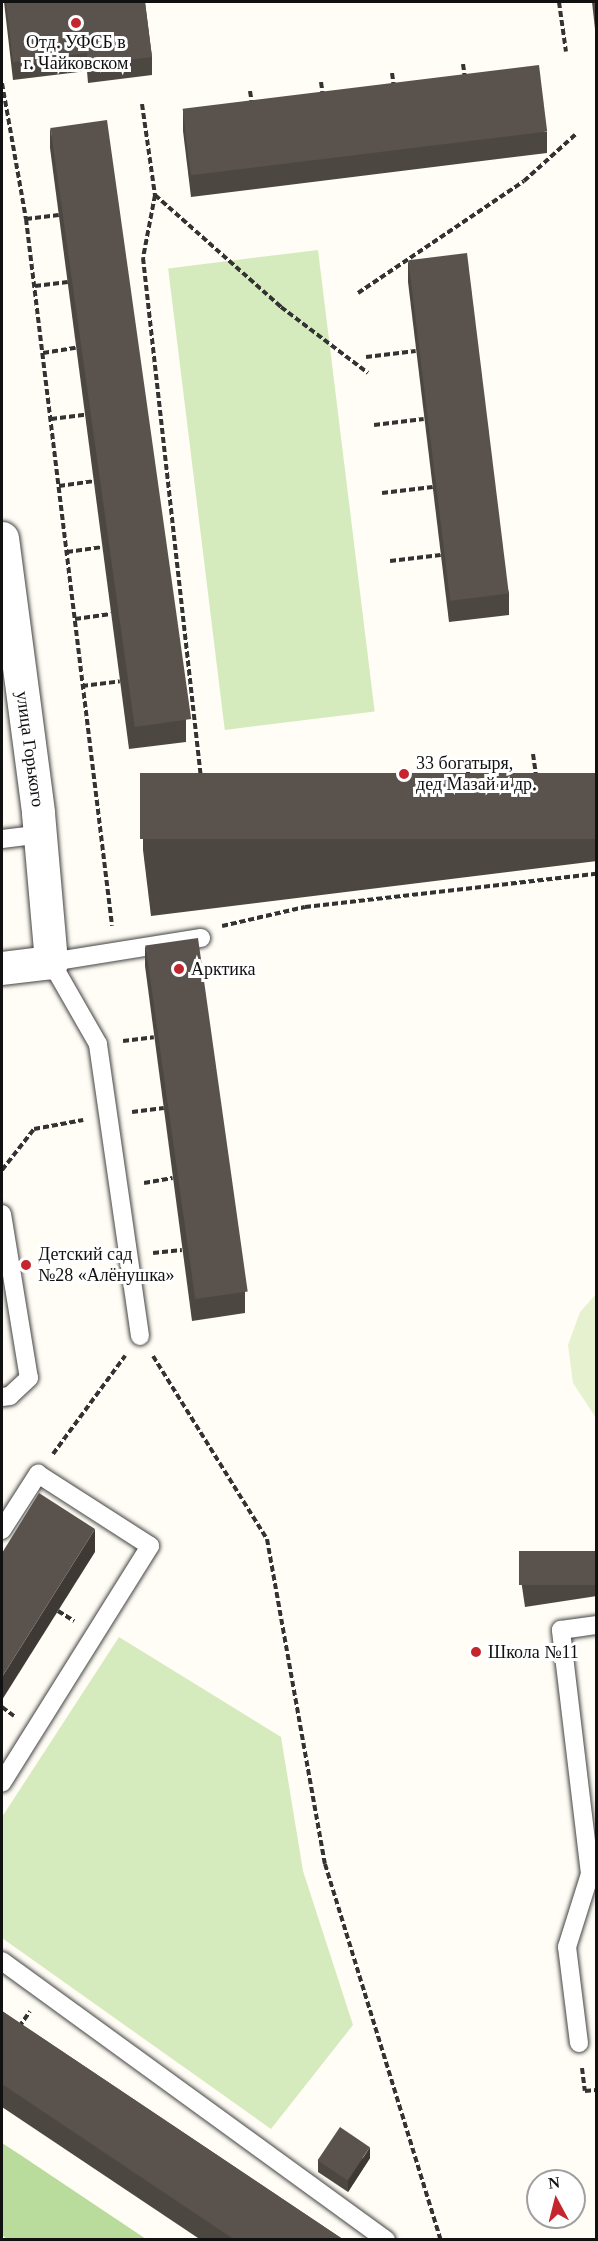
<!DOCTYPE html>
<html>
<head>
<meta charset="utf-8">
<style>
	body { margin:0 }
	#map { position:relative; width:598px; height:2241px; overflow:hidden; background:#fffdf5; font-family:Georgia,serif }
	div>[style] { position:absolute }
	.green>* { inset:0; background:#d5ebbd; transform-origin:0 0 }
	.forest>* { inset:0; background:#b9dc9c }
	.pitch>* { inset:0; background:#e6f2cf }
	.path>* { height:4px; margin-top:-2px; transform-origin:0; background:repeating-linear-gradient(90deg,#333 0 6px,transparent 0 9px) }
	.roads { filter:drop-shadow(0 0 2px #444) drop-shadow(0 0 2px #444) }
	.service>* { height:18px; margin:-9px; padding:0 9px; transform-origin:9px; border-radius:9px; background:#fff }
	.minor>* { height:33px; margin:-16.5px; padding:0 16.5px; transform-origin:16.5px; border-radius:16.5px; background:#fff }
	.wall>* { inset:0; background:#4d4742 }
	.shaded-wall>* { inset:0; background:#3f3936 }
	.building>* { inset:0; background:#5a524d; transform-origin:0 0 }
	.dots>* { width:16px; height:16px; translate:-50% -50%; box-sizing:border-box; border:3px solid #fff; border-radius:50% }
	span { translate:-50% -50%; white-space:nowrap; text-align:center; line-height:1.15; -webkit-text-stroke:6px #fff; paint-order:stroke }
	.poi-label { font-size:18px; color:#111 }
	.left { translate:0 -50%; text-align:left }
	.street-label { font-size:18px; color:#111 }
	.frame { position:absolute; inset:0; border:3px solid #111; pointer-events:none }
	.north { position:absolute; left:526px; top:2169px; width:60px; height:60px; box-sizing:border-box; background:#fff; border:2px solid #a0a0a0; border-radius:50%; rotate:353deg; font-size:16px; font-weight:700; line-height:24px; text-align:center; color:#111 }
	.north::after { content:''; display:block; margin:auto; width:21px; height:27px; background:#c4262e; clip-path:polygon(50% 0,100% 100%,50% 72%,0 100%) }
</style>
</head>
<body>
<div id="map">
	<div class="green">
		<div style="left:318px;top:250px;width:465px;height:151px;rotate:83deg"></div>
		<div style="clip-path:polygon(119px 1637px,281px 1737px,303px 1871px,353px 2025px,271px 2129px,2px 1938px,2px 1817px)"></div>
	</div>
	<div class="forest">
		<div style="clip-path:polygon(2px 2143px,22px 2156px,146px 2239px,8px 2240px,2px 2235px)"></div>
	</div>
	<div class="pitch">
		<div style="clip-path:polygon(596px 1294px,596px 1418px,573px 1383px,568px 1345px,580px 1312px)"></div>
	</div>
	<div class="path">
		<div style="left:559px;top:2px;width:50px;rotate:82deg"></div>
		<div style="left:463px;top:64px;width:15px;rotate:82deg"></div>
		<div style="left:392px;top:73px;width:14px;rotate:82deg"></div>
		<div style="left:321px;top:82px;width:14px;rotate:82deg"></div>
		<div style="left:2px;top:83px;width:138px;rotate:80deg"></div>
		<div style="left:26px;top:219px;width:712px;rotate:83.06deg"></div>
		<div style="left:250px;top:91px;width:12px;rotate:81deg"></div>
		<div style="left:142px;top:104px;width:92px;rotate:81.9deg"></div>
		<div style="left:155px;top:195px;width:169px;rotate:41.6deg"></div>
		<div style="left:281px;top:307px;width:109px;rotate:37.2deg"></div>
		<div style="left:155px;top:195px;width:64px;rotate:100.8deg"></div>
		<div style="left:143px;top:258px;width:569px;rotate:83.64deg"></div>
		<div style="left:26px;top:219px;width:33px;rotate:-7deg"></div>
		<div style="left:35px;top:286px;width:33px;rotate:-7deg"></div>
		<div style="left:358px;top:293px;width:200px;rotate:-34deg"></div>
		<div style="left:524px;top:181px;width:70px;rotate:-42.1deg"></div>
		<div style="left:43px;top:353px;width:33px;rotate:-9deg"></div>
		<div style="left:366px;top:357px;width:50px;rotate:-6.8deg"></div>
		<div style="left:51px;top:419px;width:34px;rotate:-7deg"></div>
		<div style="left:374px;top:425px;width:50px;rotate:-6.8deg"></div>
		<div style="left:59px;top:486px;width:35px;rotate:-8deg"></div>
		<div style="left:382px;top:493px;width:51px;rotate:-6.7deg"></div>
		<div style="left:67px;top:552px;width:35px;rotate:-8deg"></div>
		<div style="left:390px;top:561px;width:51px;rotate:-6.7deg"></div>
		<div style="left:75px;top:619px;width:36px;rotate:-8deg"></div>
		<div style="left:82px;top:686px;width:38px;rotate:-7deg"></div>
		<div style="left:533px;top:754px;width:29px;rotate:82deg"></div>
		<div style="left:467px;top:763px;width:28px;rotate:84deg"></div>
		<div style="left:401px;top:771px;width:28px;rotate:84deg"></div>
		<div style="left:335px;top:779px;width:28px;rotate:84deg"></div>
		<div style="left:269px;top:787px;width:28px;rotate:84deg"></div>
		<div style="left:222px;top:926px;width:85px;rotate:-12.9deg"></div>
		<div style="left:305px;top:907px;width:293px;rotate:-6.5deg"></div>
		<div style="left:123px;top:1041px;width:31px;rotate:-7deg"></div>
		<div style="left:132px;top:1112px;width:32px;rotate:-7deg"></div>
		<div style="left:2px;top:1170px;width:52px;rotate:-52deg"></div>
		<div style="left:34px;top:1129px;width:50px;rotate:-10.4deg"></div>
		<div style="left:144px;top:1183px;width:29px;rotate:-10deg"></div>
		<div style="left:153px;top:1253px;width:29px;rotate:-6deg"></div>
		<div style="left:153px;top:1356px;width:216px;rotate:58.1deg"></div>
		<div style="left:267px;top:1539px;width:330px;rotate:79.9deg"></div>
		<div style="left:325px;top:1864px;width:393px;rotate:72.9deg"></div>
		<div style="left:53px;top:1454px;width:122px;rotate:-53.7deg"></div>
		<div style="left:58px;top:1611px;width:19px;rotate:32deg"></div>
		<div style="left:2px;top:1707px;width:15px;rotate:37deg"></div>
		<div style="left:19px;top:2027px;width:19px;rotate:-55deg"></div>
		<div style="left:582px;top:2068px;width:23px;rotate:83deg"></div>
		<div style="left:585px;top:2091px;width:11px;rotate:-5deg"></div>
	</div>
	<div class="roads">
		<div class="service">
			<div style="left:2px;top:839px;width:38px;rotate:-7deg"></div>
			<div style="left:2px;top:1214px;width:166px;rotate:80.7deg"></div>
			<div style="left:29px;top:1378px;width:26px;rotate:137deg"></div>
			<div style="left:10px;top:1396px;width:8px;rotate:173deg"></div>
			<div style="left:140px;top:1336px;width:295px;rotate:-98.2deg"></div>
			<div style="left:98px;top:1044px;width:95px;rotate:-119.8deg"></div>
			<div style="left:51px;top:962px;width:152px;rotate:-9.1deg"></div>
			<div style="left:2px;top:1530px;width:67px;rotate:-57.3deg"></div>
			<div style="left:38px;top:1474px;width:133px;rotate:32.7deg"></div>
			<div style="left:150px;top:1546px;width:279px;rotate:122deg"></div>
			<div style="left:2px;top:1961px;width:475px;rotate:36deg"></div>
			<div style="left:579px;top:2043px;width:97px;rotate:-97.1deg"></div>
			<div style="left:567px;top:1947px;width:77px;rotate:-72.5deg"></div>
			<div style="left:590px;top:1874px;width:246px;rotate:-96.8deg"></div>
			<div style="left:561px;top:1630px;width:35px;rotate:-8deg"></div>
		</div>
		<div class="minor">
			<div style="left:2px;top:538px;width:277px;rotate:82.5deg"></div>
			<div style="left:38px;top:813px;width:150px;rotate:85deg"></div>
			<div style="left:51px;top:962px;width:49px;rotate:173deg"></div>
		</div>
	</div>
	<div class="wall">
		<div style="clip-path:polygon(4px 2px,145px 2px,152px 57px,152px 75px,88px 83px,87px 71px,13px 80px)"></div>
		<div style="clip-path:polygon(592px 2px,597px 2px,597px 47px)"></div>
		<div style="clip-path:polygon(183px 109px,547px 132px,547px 153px,191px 197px,183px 131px)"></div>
		<div style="clip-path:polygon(50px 127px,186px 720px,186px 742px,129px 749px,50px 148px)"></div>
		<div style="clip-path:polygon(408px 260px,509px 593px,509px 615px,449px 622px,408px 282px)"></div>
		<div style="clip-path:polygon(597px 773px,597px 861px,151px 916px,143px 850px,143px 828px)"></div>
		<div style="clip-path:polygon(145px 945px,245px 1292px,245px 1313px,192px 1321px,145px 966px)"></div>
		<div style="clip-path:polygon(597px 1551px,597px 1596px,525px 1607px,520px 1573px,520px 1562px)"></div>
		<div style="clip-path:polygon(2px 2011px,344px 2240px,201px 2240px,2px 2107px)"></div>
		<div style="clip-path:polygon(370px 2158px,348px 2192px,318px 2172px,318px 2160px)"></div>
	</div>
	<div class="shaded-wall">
		<div style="clip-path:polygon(95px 1529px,95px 1552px,2px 1700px,2px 1677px)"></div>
		<div style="clip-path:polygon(370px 2147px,370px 2158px,348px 2192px,348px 2181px)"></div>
	</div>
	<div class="building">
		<div style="clip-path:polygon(6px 2px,145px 2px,152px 57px,88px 65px,87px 53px,13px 62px)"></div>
		<div style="clip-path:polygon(594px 2px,597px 2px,597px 23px)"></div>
		<div style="left:539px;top:65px;width:67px;height:359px;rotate:83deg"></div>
		<div style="left:107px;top:120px;width:605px;height:57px;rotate:82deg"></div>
		<div style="left:467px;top:253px;width:343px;height:59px;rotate:83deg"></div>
		<div style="left:597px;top:773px;width:66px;height:457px;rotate:90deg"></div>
		<div style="left:198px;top:938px;width:357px;height:53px;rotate:82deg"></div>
		<div style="clip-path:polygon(39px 1493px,95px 1529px,2px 1677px,2px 1553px)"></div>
		<div style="left:597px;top:1551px;width:34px;height:78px;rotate:90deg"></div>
		<div style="clip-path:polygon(2px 2011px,344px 2240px,235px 2240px,2px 2084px)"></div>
		<div style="left:340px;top:2127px;width:36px;height:40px;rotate:34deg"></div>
	</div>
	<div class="dots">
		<div style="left:76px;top:23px;background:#c4262e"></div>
		<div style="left:404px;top:774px;background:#c4262e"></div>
		<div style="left:179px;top:969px;background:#c4262e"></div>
		<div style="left:26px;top:1265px;background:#c4262e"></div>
		<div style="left:476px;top:1652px;background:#c4262e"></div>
	</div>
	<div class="poi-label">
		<span style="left:76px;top:53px">Отд. УФСБ в<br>г. Чайковском</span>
		<span class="left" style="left:416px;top:774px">33 богатыря,<br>дед Мазай и др.</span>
		<span class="left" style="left:191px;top:969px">Арктика</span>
		<span class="left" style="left:38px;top:1265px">Детский сад<br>№28 «Алёнушка»</span>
		<span class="left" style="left:488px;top:1652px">Школа №11</span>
	</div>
	<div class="street-label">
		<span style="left:30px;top:749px;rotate:82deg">улица Горького</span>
	</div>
	<div class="frame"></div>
	<div class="north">N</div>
</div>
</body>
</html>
